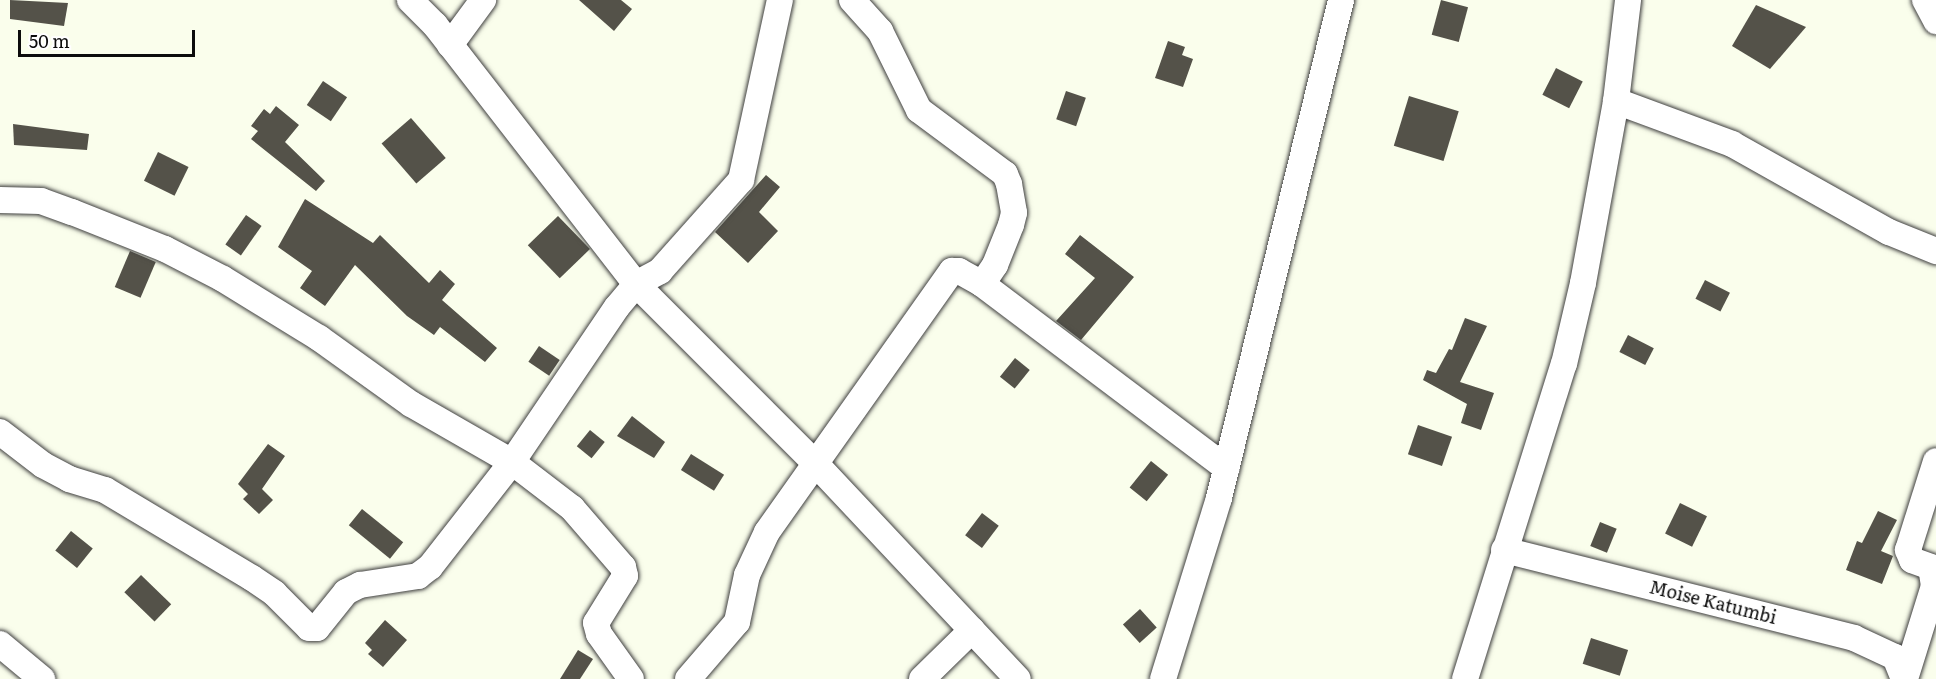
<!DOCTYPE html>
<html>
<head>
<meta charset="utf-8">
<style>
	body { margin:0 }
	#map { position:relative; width:1936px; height:679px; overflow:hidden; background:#fafeec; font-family:Literata,serif }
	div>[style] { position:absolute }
	.building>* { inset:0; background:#545249; transform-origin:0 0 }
	.roads { filter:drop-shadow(0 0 2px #3f3f3f) drop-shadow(0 0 2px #3f3f3f) }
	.minor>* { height:26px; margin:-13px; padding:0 13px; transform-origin:13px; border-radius:13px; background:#fff }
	span { translate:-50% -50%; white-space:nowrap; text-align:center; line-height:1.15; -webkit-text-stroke:6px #fff; paint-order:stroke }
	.street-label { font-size:18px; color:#0c0c0c }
	.scale { position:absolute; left:18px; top:30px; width:177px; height:27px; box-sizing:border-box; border:3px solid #0c0c0c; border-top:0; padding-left:8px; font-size:18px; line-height:21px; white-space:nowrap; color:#0c0c0c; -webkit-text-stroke:4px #fff; paint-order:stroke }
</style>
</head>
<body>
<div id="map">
	<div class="building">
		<div style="clip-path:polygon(10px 0,68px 3px,64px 26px,10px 19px)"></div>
		<div style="clip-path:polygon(579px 0,621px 0,632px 9px,614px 31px)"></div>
		<div style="left:1441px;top:0;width:28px;height:36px;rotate:15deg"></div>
		<div style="clip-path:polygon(1756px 5px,1806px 27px,1770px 69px,1732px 46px)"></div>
		<div style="clip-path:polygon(1168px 41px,1185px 47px,1182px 55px,1193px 59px,1183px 87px,1155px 78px)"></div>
		<div style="left:1556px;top:68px;width:30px;height:30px;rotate:27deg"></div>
		<div style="left:323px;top:81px;width:29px;height:29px;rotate:34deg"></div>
		<div style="left:1066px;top:91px;width:21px;height:30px;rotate:19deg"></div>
		<div style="left:1409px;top:96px;width:52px;height:52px;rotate:17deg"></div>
		<div style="clip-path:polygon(276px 106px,299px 125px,285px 142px,325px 181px,316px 191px,251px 139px,258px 131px,251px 126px,264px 109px,270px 114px)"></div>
		<div style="left:411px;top:118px;width:53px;height:39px;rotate:49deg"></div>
		<div style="clip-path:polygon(13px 124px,89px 134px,87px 150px,14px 145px)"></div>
		<div style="left:158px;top:152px;width:34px;height:32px;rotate:26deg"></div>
		<div style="clip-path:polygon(766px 175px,780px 187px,759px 212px,778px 231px,748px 263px,715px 232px)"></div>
		<div style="clip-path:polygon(305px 199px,373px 243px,380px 235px,429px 283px,440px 270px,455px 284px,442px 300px,497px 348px,485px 362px,440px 327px,434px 335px,407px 316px,355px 265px,325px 306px,300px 288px,312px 271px,278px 247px)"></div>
		<div style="left:246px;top:215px;width:19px;height:36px;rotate:35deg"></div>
		<div style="left:558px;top:216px;width:46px;height:42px;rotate:46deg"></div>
		<div style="clip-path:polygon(1080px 235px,1134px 277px,1081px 340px,1056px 321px,1095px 278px,1065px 254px)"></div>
		<div style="left:130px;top:251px;width:28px;height:39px;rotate:23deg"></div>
		<div style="left:1705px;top:280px;width:28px;height:21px;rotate:27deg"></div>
		<div style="clip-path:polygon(1465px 318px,1487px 326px,1460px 382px,1494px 393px,1481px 430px,1461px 423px,1467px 404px,1423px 380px,1427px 370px,1436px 373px,1449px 349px,1452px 350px)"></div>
		<div style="left:1628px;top:335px;width:29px;height:19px;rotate:27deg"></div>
		<div style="left:539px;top:346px;width:25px;height:19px;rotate:34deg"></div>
		<div style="left:1015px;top:358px;width:19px;height:24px;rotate:39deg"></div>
		<div style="clip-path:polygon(632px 416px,665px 442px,654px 458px,617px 436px)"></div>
		<div style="left:1418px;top:425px;width:36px;height:31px;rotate:19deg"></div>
		<div style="left:590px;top:430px;width:19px;height:21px;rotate:39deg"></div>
		<div style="clip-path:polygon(268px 444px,285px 456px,262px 489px,273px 500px,259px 514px,243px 499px,248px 494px,238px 484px)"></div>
		<div style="left:691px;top:454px;width:39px;height:19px;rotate:32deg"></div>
		<div style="left:1151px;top:461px;width:22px;height:34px;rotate:39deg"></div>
		<div style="left:1680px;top:503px;width:30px;height:34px;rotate:26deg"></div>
		<div style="left:362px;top:509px;width:53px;height:21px;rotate:39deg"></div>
		<div style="clip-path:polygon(1878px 511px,1897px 520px,1881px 551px,1893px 556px,1882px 584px,1846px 570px,1857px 541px,1862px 543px)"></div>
		<div style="left:982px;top:513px;width:21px;height:28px;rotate:37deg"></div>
		<div style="left:1600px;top:522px;width:18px;height:26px;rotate:22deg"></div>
		<div style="left:71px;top:531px;width:28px;height:25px;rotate:39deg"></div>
		<div style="left:141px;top:575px;width:42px;height:24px;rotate:44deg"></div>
		<div style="left:1140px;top:609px;width:25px;height:23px;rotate:48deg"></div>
		<div style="clip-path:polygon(385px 620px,407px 640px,383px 667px,368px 654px,372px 650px,365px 643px)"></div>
		<div style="left:1591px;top:638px;width:39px;height:27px;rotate:18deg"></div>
		<div style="clip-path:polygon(578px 650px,593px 659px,580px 679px,560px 679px)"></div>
	</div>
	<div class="roads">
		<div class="minor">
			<div style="left:410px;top:0;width:35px;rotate:45deg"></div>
			<div style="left:435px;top:25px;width:328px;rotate:52.2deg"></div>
			<div style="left:636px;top:284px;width:253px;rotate:45deg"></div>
			<div style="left:815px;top:463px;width:296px;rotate:46.8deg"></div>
			<div style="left:852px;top:0;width:42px;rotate:47.9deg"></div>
			<div style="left:880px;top:31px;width:88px;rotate:63.7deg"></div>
			<div style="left:919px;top:110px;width:107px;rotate:36.7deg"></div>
			<div style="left:1005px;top:174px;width:11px;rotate:68deg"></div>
			<div style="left:1009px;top:184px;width:29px;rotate:80deg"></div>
			<div style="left:1014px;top:213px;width:12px;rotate:104deg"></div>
			<div style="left:1011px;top:225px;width:43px;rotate:111.8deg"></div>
			<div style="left:995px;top:265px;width:23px;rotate:124deg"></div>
			<div style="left:1925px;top:0;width:24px;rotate:62deg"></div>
			<div style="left:450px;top:45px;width:56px;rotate:-53.7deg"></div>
			<div style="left:1616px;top:101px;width:124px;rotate:20.3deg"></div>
			<div style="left:1732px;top:144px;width:180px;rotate:29.3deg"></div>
			<div style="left:1889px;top:232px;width:51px;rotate:22deg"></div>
			<div style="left:0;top:200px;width:41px;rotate:1.4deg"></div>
			<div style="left:41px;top:201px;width:33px;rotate:20deg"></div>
			<div style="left:72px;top:212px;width:100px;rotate:21.7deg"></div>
			<div style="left:165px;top:249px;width:65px;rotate:27.3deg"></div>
			<div style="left:223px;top:279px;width:113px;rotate:31.6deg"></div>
			<div style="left:319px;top:338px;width:113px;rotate:35.7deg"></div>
			<div style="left:411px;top:404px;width:116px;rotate:29.9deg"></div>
			<div style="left:512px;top:462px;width:187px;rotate:-55.9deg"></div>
			<div style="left:617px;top:307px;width:30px;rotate:-50deg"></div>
			<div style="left:636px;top:284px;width:27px;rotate:-28deg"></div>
			<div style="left:660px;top:271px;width:122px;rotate:-48.3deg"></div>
			<div style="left:741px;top:180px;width:184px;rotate:-77.8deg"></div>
			<div style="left:0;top:432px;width:54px;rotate:37.5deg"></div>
			<div style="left:43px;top:465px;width:30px;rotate:28deg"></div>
			<div style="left:69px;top:479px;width:38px;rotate:17deg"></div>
			<div style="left:105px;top:490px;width:171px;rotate:30.9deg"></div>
			<div style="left:252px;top:578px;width:27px;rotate:34deg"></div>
			<div style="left:274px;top:593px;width:49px;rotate:45deg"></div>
			<div style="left:309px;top:628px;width:8px"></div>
			<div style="left:317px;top:628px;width:46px;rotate:-51.1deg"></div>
			<div style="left:346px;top:592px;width:16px;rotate:-27deg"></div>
			<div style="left:360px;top:585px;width:59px;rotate:-8.8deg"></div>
			<div style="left:418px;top:576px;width:15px;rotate:-37deg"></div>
			<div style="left:430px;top:567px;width:133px;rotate:-52deg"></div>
			<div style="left:512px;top:462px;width:76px;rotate:37.5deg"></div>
			<div style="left:572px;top:508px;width:78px;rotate:49.2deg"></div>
			<div style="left:623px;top:567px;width:9px;rotate:77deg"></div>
			<div style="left:625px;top:576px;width:55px;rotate:121.7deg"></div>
			<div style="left:596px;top:623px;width:11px;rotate:75deg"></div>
			<div style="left:599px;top:634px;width:55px;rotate:54.6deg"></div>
			<div style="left:1504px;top:550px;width:361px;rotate:14.1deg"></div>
			<div style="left:1854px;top:638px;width:45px;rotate:24.9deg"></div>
			<div style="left:1895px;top:657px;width:24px;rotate:68deg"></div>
			<div style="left:0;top:644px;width:55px;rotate:39.8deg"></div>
			<div style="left:688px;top:679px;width:75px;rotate:-49.3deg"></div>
			<div style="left:737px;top:622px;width:48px;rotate:-78deg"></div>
			<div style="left:747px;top:575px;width:47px;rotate:-65.1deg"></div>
			<div style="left:767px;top:532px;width:320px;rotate:-54.7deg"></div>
			<div style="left:952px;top:271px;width:7px"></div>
			<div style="left:959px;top:271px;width:26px;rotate:29deg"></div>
			<div style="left:982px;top:284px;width:306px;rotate:37deg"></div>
			<div style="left:922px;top:679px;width:70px;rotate:-44.4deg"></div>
			<div style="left:1163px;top:679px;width:189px;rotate:-72.8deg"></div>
			<div style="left:1219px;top:498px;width:513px;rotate:-76.23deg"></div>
			<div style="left:1465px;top:679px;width:330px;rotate:-72.6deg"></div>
			<div style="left:1564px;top:364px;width:83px;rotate:-76.8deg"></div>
			<div style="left:1583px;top:283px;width:185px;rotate:-79.7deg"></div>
			<div style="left:1616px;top:101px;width:102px;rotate:-83.2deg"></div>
			<div style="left:1905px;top:679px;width:97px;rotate:-72.7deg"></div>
			<div style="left:1934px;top:586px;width:19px;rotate:-99deg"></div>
			<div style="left:1931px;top:567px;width:20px;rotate:-160deg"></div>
			<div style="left:1912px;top:560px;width:11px;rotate:-112deg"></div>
			<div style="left:1908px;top:550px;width:93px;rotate:-72.5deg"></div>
		</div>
	</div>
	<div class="street-label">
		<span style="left:1713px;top:602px;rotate:14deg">Moise Katumbi</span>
	</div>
	<div class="scale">50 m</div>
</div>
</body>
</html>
